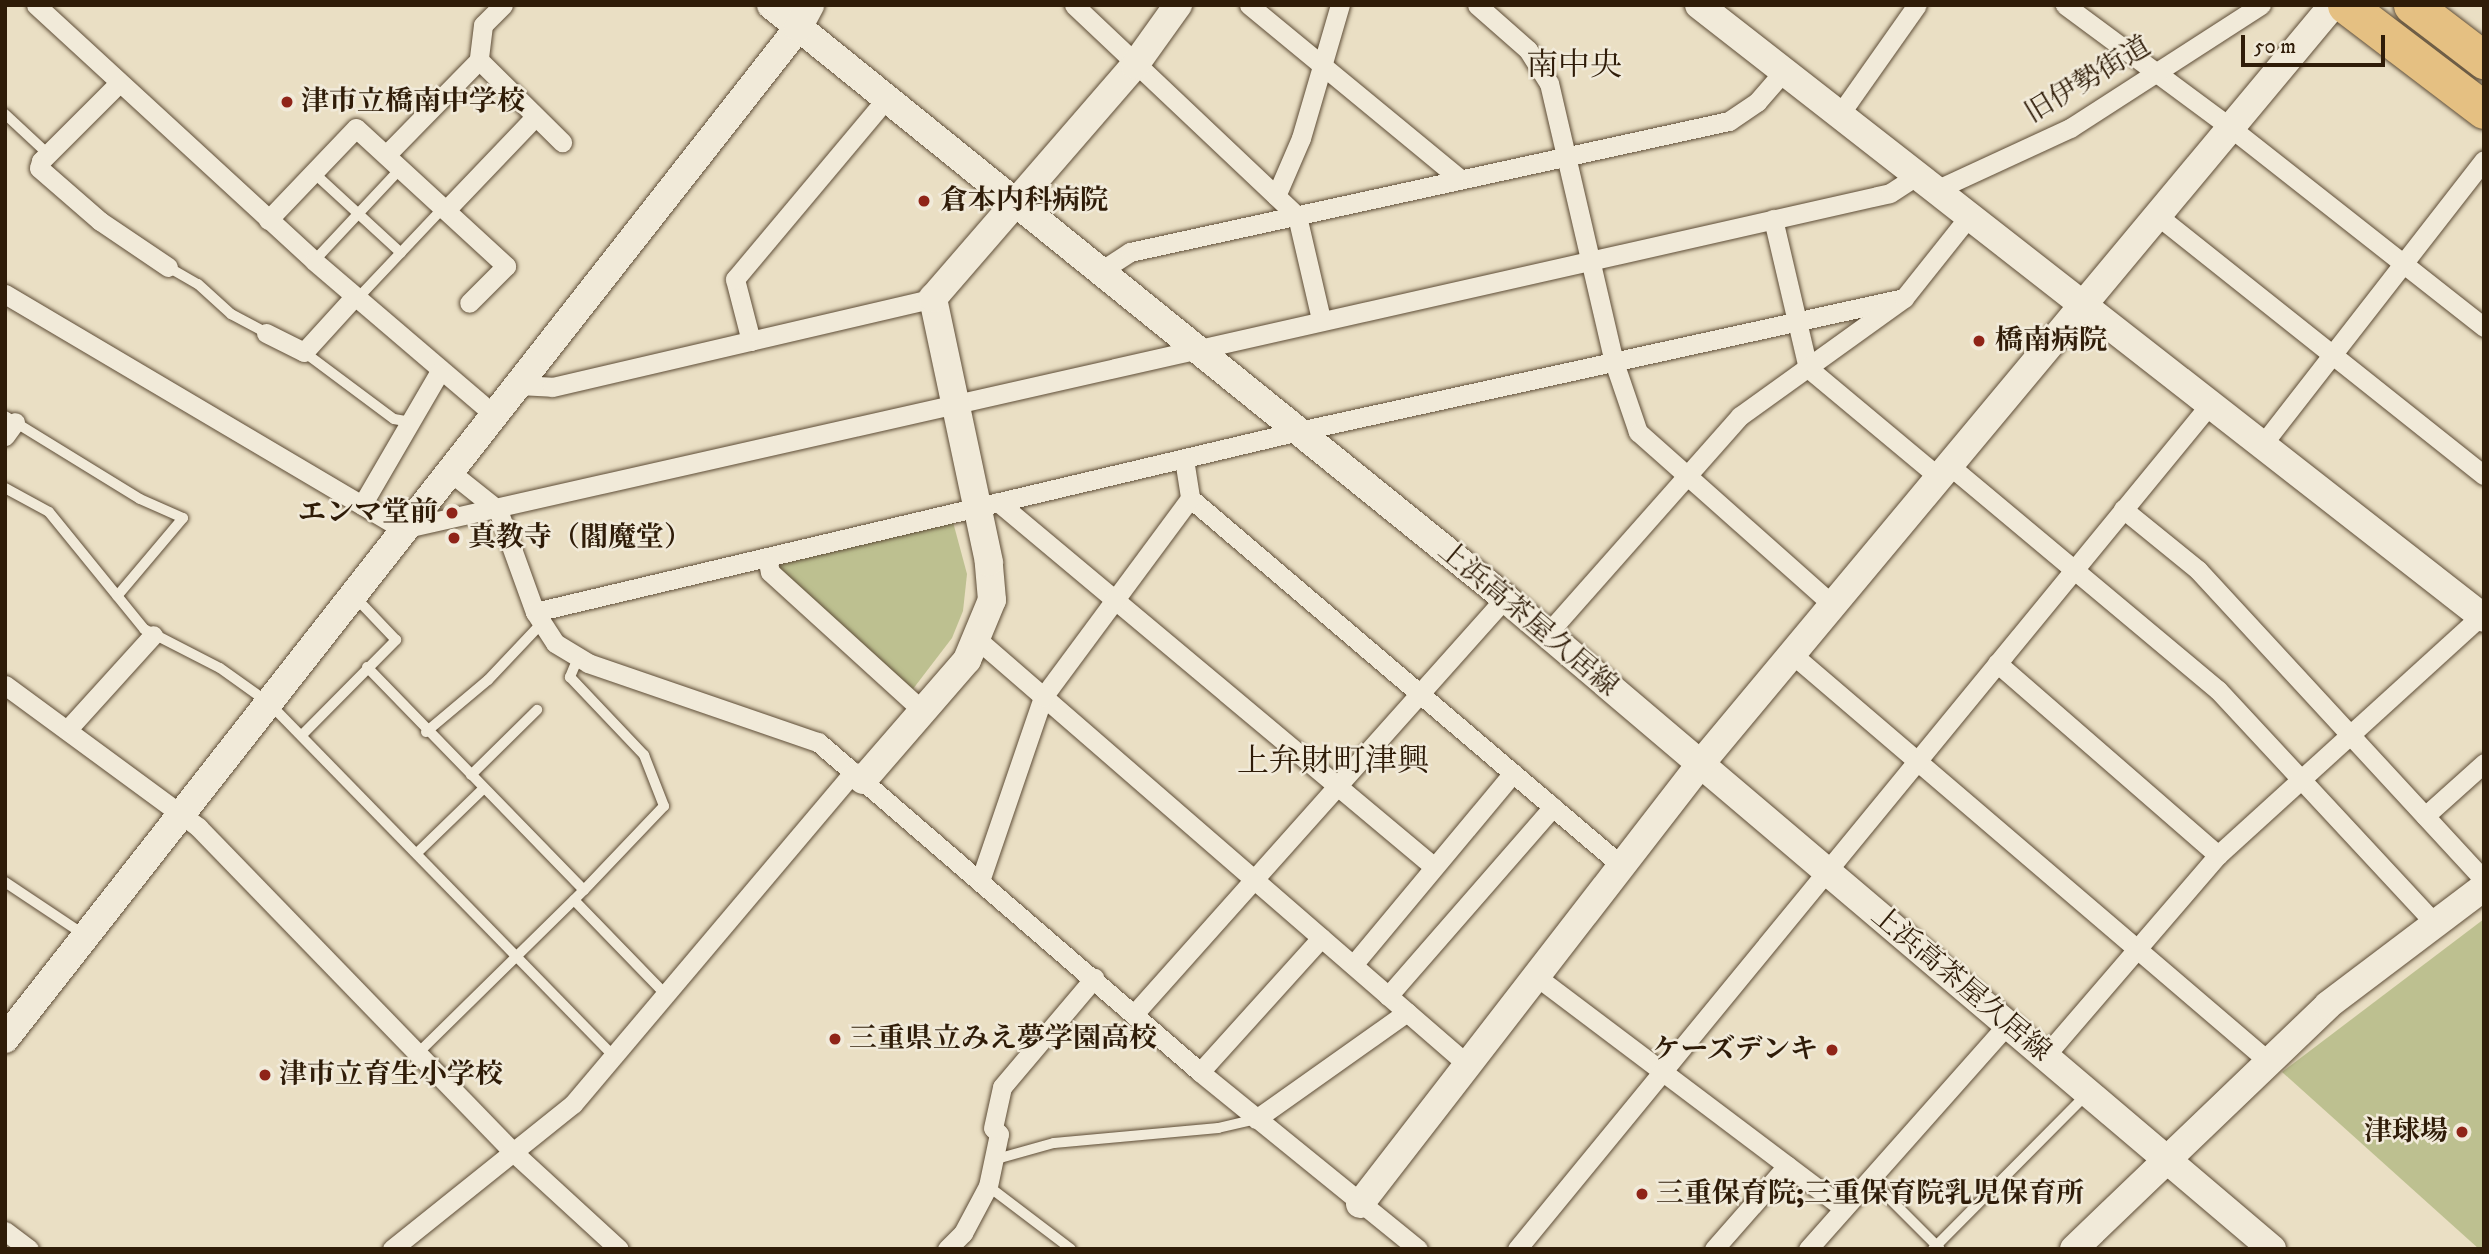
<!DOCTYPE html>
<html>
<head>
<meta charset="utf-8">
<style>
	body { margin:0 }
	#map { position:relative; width:2489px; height:1254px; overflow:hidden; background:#eadfc4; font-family:"IM FELL DW Pica","Noto Serif JP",serif }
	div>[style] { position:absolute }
	.green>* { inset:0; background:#bdc090 }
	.roads { filter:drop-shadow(0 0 2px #5e4d37) drop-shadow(0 0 2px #5e4d37) }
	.lane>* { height:10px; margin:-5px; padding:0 5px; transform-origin:5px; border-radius:5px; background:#f1ead9 }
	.street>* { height:19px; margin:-9.5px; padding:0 9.5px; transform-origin:9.5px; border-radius:9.5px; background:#f1ead9 }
	.secondary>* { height:28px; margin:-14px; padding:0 14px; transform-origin:14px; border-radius:14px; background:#f1ead9 }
	.highway>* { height:37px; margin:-18.5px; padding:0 18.5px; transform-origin:18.5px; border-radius:18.5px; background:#e5c082 }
	.dots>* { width:19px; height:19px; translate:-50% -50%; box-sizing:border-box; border:4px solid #f1ead9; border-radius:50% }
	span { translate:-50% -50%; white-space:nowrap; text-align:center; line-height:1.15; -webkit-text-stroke:5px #f1ead9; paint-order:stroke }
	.street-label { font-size:28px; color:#2f1c08 }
	.poi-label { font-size:28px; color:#2f1c08; font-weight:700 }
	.left { translate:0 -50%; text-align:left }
	.right { translate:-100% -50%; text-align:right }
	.quarter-label { font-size:32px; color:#2f1c08 }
	.frame { position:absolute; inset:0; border:7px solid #2f1c08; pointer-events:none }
	.scale { position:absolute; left:2241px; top:35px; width:144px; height:32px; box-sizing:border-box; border:4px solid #2f1c08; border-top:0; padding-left:9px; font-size:21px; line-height:24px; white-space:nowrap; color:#2f1c08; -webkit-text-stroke:5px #f1ead9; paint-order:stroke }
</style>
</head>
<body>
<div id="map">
	<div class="green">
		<div style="clip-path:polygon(953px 522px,967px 574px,963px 611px,952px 638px,913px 689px,778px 573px,780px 564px)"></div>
		<div style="clip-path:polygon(2484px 919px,2484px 1249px,2479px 1249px,2282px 1072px)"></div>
	</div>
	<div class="roads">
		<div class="lane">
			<div style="left:5px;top:114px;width:59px;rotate:42.9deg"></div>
			<div style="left:314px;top:173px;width:118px;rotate:42.6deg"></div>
			<div style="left:314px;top:261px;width:127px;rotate:-46.9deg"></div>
			<div style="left:168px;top:267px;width:34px;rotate:30deg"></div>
			<div style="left:198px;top:284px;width:45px;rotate:42.3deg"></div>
			<div style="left:231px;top:314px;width:40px;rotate:28deg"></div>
			<div style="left:357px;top:299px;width:125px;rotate:-46.6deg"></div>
			<div style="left:304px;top:352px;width:112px;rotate:36.7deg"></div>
			<div style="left:394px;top:419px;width:17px;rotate:10deg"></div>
			<div style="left:5px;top:416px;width:158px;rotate:31.6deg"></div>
			<div style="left:140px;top:499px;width:47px;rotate:23.8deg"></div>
			<div style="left:183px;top:518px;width:102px;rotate:130.2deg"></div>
			<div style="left:5px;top:488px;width:50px;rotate:28.6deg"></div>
			<div style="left:49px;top:512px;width:151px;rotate:50.9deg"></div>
			<div style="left:144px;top:629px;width:85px;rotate:27.2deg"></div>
			<div style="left:220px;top:668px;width:60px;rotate:35.5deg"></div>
			<div style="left:269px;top:703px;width:494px;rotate:45.7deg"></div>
			<div style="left:578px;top:658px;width:21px;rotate:113deg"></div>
			<div style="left:570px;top:677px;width:108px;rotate:46.5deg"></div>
			<div style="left:644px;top:755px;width:55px;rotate:68.6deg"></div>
			<div style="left:664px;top:806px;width:116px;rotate:133.6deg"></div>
			<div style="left:367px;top:667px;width:311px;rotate:45.8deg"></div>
			<div style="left:584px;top:890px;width:234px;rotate:135.5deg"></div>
			<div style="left:426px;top:732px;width:81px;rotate:-40deg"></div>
			<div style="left:488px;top:680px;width:77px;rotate:-46.6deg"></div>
			<div style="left:302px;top:735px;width:134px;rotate:-45.3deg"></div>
			<div style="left:396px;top:640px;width:59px;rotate:-133.6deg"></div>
			<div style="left:471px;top:775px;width:93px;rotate:-44.6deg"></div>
			<div style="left:418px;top:852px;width:91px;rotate:-44.1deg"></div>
			<div style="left:5px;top:882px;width:94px;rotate:33.7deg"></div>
			<div style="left:574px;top:900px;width:131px;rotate:45.9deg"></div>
			<div style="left:993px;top:1160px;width:63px;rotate:-15.6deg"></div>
			<div style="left:1054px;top:1143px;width:165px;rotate:-5.2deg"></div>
			<div style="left:1218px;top:1128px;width:39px;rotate:-13deg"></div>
			<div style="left:1870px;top:1179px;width:98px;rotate:45deg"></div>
			<div style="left:988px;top:1186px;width:104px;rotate:37.2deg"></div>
			<div style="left:1933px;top:1249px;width:217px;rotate:-45.2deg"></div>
		</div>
		<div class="street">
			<div style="left:36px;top:5px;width:378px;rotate:42.6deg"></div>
			<div style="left:314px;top:261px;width:237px;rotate:40.5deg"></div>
			<div style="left:503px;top:5px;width:28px;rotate:135deg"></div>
			<div style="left:483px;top:25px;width:35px;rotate:97deg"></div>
			<div style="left:479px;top:60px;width:117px;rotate:44.7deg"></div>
			<div style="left:1074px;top:5px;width:307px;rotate:43.4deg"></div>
			<div style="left:1297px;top:216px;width:106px;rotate:76.9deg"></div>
			<div style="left:1249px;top:5px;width:273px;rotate:39.5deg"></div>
			<div style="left:1477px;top:5px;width:68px;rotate:41.4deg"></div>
			<div style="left:1528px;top:50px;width:39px;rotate:58deg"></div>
			<div style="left:1549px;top:83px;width:286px;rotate:76.9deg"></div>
			<div style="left:1614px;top:362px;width:74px;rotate:71.1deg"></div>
			<div style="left:1638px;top:432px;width:262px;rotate:41.6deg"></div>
			<div style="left:2065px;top:5px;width:207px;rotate:36.5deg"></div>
			<div style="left:2231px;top:128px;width:322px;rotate:38.2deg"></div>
			<div style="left:118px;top:84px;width:109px;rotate:135deg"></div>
			<div style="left:41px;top:161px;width:7px;rotate:106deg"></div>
			<div style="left:39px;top:168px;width:81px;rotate:41deg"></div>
			<div style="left:100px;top:221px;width:82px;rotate:34.1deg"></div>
			<div style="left:1840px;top:114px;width:133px;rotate:-54.8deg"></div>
			<div style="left:387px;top:154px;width:132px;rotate:-45.6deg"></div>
			<div style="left:1936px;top:190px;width:148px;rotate:-24.8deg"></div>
			<div style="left:2070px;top:128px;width:227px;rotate:-32.8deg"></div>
			<div style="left:1276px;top:196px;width:63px;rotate:-66.7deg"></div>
			<div style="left:1301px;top:138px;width:139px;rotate:-73.7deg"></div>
			<div style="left:446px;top:210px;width:129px;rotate:-46.3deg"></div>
			<div style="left:2158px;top:216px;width:416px;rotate:38.5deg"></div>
			<div style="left:1773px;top:219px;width:153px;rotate:76.8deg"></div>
			<div style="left:1808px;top:368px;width:172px;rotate:39.8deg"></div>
			<div style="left:268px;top:220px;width:127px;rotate:-46.3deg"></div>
			<div style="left:356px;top:128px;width:204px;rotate:42.6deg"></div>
			<div style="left:506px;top:266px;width:52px;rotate:135deg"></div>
			<div style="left:1099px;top:272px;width:37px;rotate:-33deg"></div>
			<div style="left:1130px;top:252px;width:613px;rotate:-12.34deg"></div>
			<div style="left:1729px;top:121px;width:34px;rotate:-34deg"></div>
			<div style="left:1757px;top:102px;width:41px;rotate:-48.9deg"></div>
			<div style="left:5px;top:294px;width:461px;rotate:30.6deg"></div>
			<div style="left:402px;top:529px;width:1525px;rotate:-12.72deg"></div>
			<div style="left:1890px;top:193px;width:33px;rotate:-33deg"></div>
			<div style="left:266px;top:333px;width:42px;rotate:26.6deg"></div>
			<div style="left:304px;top:352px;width:74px;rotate:-47.7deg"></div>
			<div style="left:751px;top:341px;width:64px;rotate:-104.5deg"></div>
			<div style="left:735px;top:279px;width:235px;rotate:-50deg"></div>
			<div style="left:518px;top:385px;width:34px;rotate:3deg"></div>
			<div style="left:552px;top:387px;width:391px;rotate:-13.1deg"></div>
			<div style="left:5px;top:436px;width:17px;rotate:-54deg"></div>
			<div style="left:2262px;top:445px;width:361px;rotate:-52.1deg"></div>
			<div style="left:1184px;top:459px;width:39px;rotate:81deg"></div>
			<div style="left:1190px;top:498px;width:567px;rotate:40.43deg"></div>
			<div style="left:1950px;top:466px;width:349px;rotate:39.9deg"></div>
			<div style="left:2218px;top:690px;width:321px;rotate:47.1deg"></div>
			<div style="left:449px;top:471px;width:63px;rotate:38.5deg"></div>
			<div style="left:498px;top:510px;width:109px;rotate:70.1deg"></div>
			<div style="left:535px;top:612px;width:37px;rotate:57deg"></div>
			<div style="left:555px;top:643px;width:39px;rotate:31deg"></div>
			<div style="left:588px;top:663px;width:243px;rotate:19deg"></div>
			<div style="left:818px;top:742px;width:505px;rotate:40.82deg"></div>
			<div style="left:1200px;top:1072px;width:281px;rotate:39.1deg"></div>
			<div style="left:998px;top:502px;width:567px;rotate:39.92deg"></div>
			<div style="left:362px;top:505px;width:155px;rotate:-59.8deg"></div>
			<div style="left:2123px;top:509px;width:97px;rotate:39.1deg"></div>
			<div style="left:2198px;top:570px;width:422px;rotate:47.3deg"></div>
			<div style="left:767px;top:557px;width:15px;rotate:79deg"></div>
			<div style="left:770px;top:572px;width:207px;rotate:42.3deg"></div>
			<div style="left:535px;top:612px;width:785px;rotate:-13.33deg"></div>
			<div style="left:1299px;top:431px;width:619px;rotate:-12.4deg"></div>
			<div style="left:1547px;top:634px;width:291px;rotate:-48.5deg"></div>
			<div style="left:1740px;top:416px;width:202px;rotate:-35.7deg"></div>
			<div style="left:1904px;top:298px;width:106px;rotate:-51.5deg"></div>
			<div style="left:978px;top:640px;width:649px;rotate:40.94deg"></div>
			<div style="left:1792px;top:654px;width:626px;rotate:40.53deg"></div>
			<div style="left:1997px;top:663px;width:293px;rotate:41deg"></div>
			<div style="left:5px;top:685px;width:240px;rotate:36.3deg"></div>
			<div style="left:198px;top:827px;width:451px;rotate:45.9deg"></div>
			<div style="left:512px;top:1151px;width:145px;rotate:42.5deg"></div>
			<div style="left:67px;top:730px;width:128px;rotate:-47.8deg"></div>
			<div style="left:2425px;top:816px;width:79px;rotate:-41.9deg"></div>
			<div style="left:980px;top:881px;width:194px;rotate:-71.1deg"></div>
			<div style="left:1043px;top:697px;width:247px;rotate:-53.5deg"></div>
			<div style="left:1353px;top:965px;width:250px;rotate:-50.2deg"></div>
			<div style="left:1537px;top:977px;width:384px;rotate:37deg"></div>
			<div style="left:1388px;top:996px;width:251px;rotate:-48.9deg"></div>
			<div style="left:1134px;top:1014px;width:557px;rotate:-48.27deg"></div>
			<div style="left:2045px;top:1056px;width:265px;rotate:-49.3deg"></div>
			<div style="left:2218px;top:855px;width:355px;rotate:-42.3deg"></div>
			<div style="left:1200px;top:1072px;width:181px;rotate:-47.9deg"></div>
			<div style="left:1256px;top:1119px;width:185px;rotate:-35.3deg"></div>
			<div style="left:5px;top:1231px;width:30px;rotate:37deg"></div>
			<div style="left:392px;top:1249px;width:232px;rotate:-38.7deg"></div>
			<div style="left:573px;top:1104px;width:435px;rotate:-49.8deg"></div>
			<div style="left:947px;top:1249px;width:23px;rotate:-45deg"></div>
			<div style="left:963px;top:1233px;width:53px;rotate:-62deg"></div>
			<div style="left:988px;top:1186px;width:53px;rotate:-78.1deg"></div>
			<div style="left:999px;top:1134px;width:8px;rotate:-135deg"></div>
			<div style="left:993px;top:1128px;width:42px;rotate:-77.6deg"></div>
			<div style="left:1002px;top:1087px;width:143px;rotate:-49.8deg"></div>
			<div style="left:1517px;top:1249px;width:1093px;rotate:-50.64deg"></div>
			<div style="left:1714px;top:1249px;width:111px;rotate:-48.7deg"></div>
			<div style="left:1808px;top:1249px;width:301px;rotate:-48.4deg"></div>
		</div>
		<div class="secondary">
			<div style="left:771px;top:5px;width:944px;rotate:38.93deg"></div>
			<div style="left:1505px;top:598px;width:1006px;rotate:40.32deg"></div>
			<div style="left:1699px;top:5px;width:996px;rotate:37.99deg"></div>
			<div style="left:863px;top:780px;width:159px;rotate:-49.1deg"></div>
			<div style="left:967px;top:660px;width:65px;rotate:-67.4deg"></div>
			<div style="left:992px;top:600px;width:38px;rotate:-95deg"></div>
			<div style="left:989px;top:562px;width:270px;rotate:-102deg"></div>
			<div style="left:933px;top:298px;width:308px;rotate:-49.1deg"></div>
			<div style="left:1135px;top:65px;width:74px;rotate:-54.4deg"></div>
			<div style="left:5px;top:1039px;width:1285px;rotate:-51.89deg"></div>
			<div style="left:798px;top:28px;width:26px;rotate:-62deg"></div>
			<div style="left:1360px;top:1204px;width:559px;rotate:-52.27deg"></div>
			<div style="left:1702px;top:762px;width:985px;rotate:-50.19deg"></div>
			<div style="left:2074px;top:1249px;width:352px;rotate:-43.8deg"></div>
			<div style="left:2328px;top:1005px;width:196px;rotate:-37.1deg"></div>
		</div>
		<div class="highway">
			<div style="left:2346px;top:5px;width:173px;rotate:37.3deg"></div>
			<div style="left:2412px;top:5px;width:91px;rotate:37.4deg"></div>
		</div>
	</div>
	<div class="dots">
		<div style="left:287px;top:102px;background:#8f2418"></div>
		<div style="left:924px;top:201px;background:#8f2418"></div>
		<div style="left:1979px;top:341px;background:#8f2418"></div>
		<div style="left:452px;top:513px;background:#8f2418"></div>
		<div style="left:454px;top:538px;background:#8f2418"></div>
		<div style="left:835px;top:1039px;background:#8f2418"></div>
		<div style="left:1832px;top:1050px;background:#8f2418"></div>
		<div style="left:265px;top:1075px;background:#8f2418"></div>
		<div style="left:2462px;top:1132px;background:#8f2418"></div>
		<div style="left:1642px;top:1194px;background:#8f2418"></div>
	</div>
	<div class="street-label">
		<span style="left:2088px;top:80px;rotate:-31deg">旧伊勢街道</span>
		<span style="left:1528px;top:619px;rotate:40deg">上浜高茶屋久居線</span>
		<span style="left:1961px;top:984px;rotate:40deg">上浜高茶屋久居線</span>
	</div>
	<div class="poi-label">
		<span class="left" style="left:301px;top:102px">津市立橋南中学校</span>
		<span class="left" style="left:940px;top:201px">倉本内科病院</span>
		<span class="left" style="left:1995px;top:341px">橋南病院</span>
		<span class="right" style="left:438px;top:513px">エンマ堂前</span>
		<span class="left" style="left:468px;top:538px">真教寺（閻魔堂）</span>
		<span class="left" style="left:849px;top:1039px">三重県立みえ夢学園高校</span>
		<span class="right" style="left:1818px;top:1050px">ケーズデンキ</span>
		<span class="left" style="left:279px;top:1075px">津市立育生小学校</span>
		<span class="right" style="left:2448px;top:1132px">津球場</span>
		<span class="left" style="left:1656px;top:1194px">三重保育院;三重保育院乳児保育所</span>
	</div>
	<div class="quarter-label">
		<span style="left:1574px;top:66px">南中央</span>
		<span style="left:1333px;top:762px">上弁財町津興</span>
	</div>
	<div class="frame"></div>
	<div class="scale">50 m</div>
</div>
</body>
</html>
